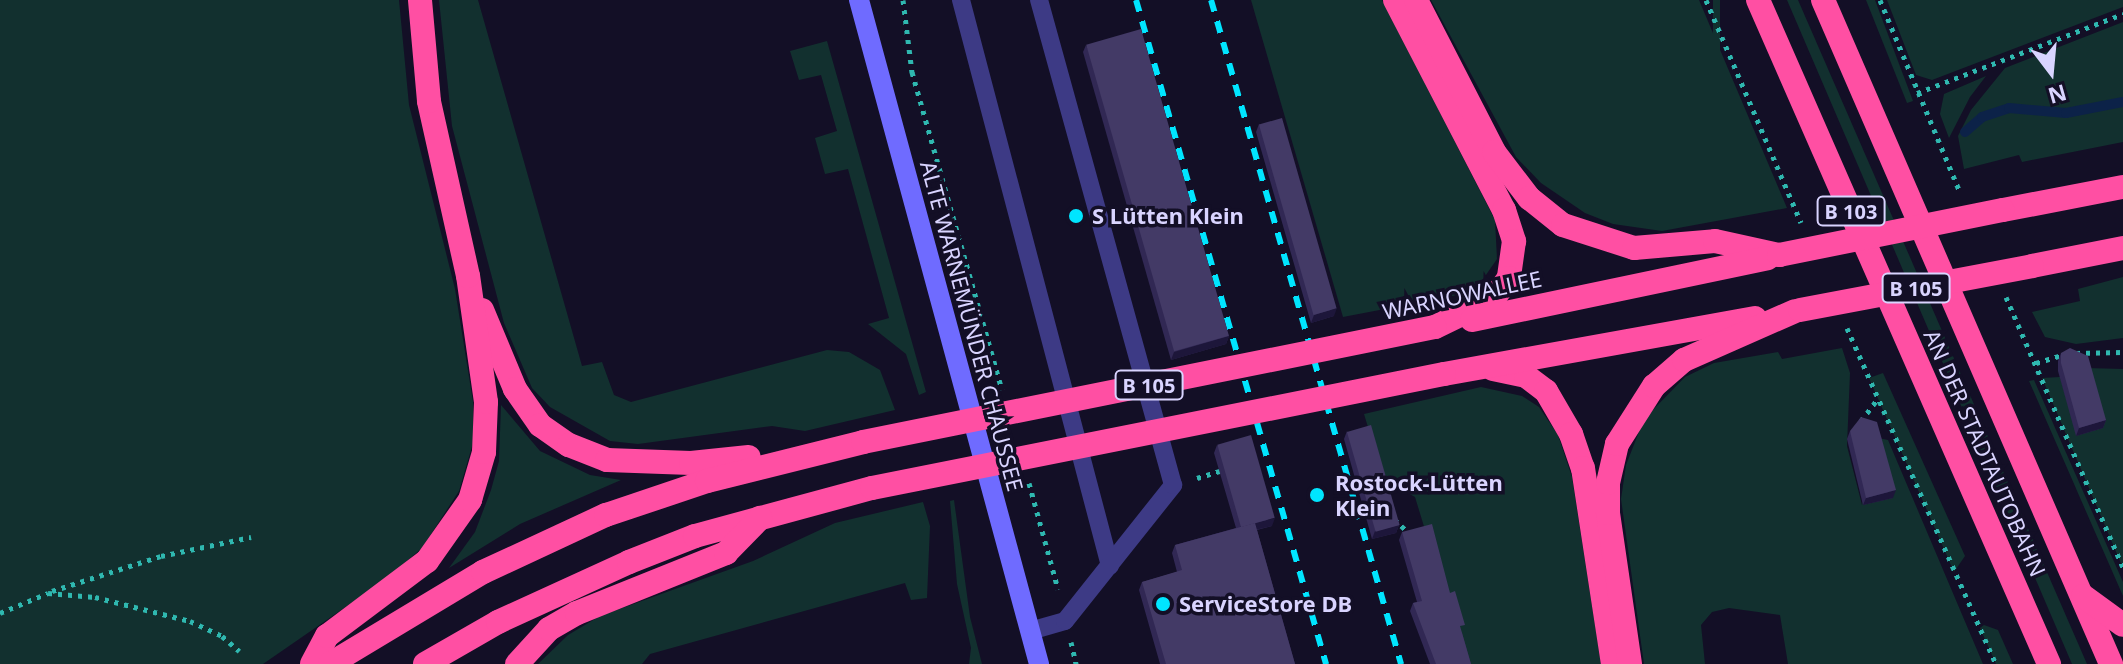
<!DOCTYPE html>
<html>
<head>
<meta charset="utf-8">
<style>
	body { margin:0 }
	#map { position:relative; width:2123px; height:664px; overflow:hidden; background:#130f26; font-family:"Noto Sans",sans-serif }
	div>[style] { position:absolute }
	.green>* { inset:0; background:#12302f; transform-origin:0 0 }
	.stream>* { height:10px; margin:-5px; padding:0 5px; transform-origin:5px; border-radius:5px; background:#0c2248 }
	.path>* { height:5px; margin-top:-2.5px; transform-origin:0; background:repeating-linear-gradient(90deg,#2fb8b0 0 4px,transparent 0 10px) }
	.lane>* { height:18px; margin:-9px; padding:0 9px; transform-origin:9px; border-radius:9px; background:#3d3a85 }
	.secondary>* { height:20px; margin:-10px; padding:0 10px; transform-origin:10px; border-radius:10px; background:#6f6bff }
	.highway>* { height:24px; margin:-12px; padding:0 12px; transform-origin:12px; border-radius:12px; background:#ff4fa3 }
	.rail>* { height:6px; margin-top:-3px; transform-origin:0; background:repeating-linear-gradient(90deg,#00e5ff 0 12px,transparent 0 22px) }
	.highway-bridge>* { height:24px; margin:-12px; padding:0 12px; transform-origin:12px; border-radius:12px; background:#ff4fa3 }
	.wall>* { inset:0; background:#312854 }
	.shaded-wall>* { inset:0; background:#1d163a }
	.building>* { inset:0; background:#433a66; transform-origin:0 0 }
	.dots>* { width:22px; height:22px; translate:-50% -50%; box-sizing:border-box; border:4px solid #130f26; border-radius:50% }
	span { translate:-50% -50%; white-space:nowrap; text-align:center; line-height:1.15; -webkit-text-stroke:7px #130f26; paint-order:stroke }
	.shield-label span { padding:2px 6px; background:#130f26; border:2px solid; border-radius:6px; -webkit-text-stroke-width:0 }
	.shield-label { font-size:20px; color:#d9d4ff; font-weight:700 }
	.poi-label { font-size:22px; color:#d9d4ff; font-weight:700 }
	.left { translate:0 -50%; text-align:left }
	.street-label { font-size:22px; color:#d9d4ff }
	.north { position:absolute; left:2011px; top:32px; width:80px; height:80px; -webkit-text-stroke:6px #130f26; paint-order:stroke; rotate:164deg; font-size:22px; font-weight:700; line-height:32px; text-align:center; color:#d9d4ff }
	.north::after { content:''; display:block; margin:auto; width:28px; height:36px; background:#d9d4ff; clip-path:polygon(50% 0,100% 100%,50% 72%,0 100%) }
</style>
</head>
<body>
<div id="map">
	<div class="green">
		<div style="clip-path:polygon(0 0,399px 0,409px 105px,455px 289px,473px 402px,473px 443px,459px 491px,422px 548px,386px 579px,263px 664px,0 664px)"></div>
		<div style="clip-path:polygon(439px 0,478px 0,582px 366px,602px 362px,614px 395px,631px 402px,827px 350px,849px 352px,880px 370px,895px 410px,805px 431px,772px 426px,638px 444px,610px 441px,550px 407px,532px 388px,504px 323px,452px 126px)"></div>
		<div style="clip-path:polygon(1251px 0,1382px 0,1495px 220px,1497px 259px,1479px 285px,1463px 294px,1343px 317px)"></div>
		<div style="clip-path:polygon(1431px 0,1699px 0,1787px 208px,1662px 231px,1613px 224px,1585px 213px,1541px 183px,1516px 157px)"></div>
		<div style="left:1713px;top:0;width:7px;height:195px"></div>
		<div style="clip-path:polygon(1787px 0,1798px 0,2087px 664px,2072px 664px)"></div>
		<div style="clip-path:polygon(1866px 0,1875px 0,1913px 101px,1907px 103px)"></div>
		<div style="clip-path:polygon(1887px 0,2123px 0,2123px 7px,1932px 80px,1916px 75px)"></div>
		<div style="clip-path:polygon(2123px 22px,2123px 142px,2022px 162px,2019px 155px,1964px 169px,1958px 136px,1971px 110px,2005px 68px)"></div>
		<div style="clip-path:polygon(827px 41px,926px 392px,919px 395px,906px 354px,868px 324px,889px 318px,848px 169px,825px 174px,815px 138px,837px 131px,821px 75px,799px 80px,790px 51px)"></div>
		<div style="clip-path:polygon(1986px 76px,1970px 97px,1949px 138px,1940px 114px,1944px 94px)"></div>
		<div style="clip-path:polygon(2123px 277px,2123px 338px,2076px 344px,2045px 337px,2032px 312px,2080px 301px,2078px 289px)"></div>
		<div style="clip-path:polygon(1842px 348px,1850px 373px,1847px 446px,1862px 505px,1878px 438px,1888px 440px,1983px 664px,1788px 664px,1780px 615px,1729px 608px,1712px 612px,1701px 625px,1705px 664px,1644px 664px,1621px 499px,1626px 465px,1644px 419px,1685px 377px,1714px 363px,1778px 352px,1782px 359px)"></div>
		<div style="clip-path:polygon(2086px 368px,2123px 369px,2123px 568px,2042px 378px,2060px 377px,2077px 436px)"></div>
		<div style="clip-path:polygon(1883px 373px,1965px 556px,1954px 572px,1869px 378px)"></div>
		<div style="clip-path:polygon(2034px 380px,2123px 582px,2123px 596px,2029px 381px)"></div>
		<div style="clip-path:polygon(1481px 387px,1522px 396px,1539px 407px,1558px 435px,1572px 477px,1601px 664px,1466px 664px,1415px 497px,1384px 480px,1364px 414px)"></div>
		<div style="clip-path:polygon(501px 405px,540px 451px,590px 475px,621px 480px,520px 524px,449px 568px,475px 532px,491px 490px,499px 461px)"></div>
		<div style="clip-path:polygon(954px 500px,970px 617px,982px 664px,969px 664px,971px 648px,957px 584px,950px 501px)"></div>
		<div style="clip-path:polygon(923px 502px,930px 526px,927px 598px,911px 600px,905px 583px,650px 654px,642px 664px,538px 664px,568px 635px,600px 616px,753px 561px,835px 523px)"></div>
		<div style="clip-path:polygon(1984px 625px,1998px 630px,2013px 664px,1996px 664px,1980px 628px)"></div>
	</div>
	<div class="stream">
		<div style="left:1965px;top:132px;width:23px;rotate:-41deg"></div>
		<div style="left:1982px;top:117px;width:28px;rotate:-18deg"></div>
		<div style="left:2009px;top:108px;width:57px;rotate:5deg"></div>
		<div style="left:2066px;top:113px;width:58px;rotate:-10.9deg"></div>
	</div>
	<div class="path">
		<div style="left:903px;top:0;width:73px;rotate:82.9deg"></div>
		<div style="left:912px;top:72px;width:330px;rotate:74.2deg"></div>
		<div style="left:1706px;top:0;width:242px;rotate:66.9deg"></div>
		<div style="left:1880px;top:0;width:208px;rotate:67.4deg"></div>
		<div style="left:1917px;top:93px;width:221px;rotate:-21deg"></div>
		<div style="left:2006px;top:297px;width:295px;rotate:66.6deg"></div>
		<div style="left:1847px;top:328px;width:368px;rotate:66.1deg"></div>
		<div style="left:2076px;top:353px;width:47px;rotate:-1.2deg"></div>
		<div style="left:2036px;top:363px;width:31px;rotate:-17deg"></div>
		<div style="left:1861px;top:421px;width:26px;rotate:-53deg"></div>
		<div style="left:1197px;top:478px;width:30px;rotate:-17deg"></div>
		<div style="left:1029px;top:483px;width:110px;rotate:74.7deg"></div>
		<div style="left:1394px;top:519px;width:22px;rotate:43deg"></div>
		<div style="left:52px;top:591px;width:114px;rotate:-17.8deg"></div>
		<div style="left:161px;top:556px;width:92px;rotate:-11.9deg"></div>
		<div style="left:0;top:613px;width:52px;rotate:-22.6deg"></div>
		<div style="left:48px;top:593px;width:47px;rotate:4.9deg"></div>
		<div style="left:95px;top:597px;width:98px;rotate:14.2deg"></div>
		<div style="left:190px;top:621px;width:35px;rotate:25deg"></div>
		<div style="left:222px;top:636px;width:23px;rotate:41deg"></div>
		<div style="left:1071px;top:642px;width:23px;rotate:77deg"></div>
	</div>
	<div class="lane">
		<div style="left:961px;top:0;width:585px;rotate:75.25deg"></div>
		<div style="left:1030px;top:631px;width:36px;rotate:-16deg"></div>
		<div style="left:1065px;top:621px;width:174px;rotate:-51.5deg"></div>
		<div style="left:1173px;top:485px;width:503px;rotate:-105.44deg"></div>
	</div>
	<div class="secondary">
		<div style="left:859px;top:0;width:688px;rotate:74.83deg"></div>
	</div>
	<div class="highway">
		<div style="left:1395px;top:0;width:237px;rotate:62.6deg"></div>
		<div style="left:1504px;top:210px;width:33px;rotate:72deg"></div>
		<div style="left:1514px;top:241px;width:37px;rotate:98deg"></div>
		<div style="left:1509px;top:278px;width:26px;rotate:127deg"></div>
		<div style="left:1493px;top:299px;width:64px;rotate:154.2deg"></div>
		<div style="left:1416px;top:0;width:171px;rotate:62.8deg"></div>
		<div style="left:1494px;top:152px;width:58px;rotate:52.7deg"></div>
		<div style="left:1529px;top:198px;width:43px;rotate:38.5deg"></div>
		<div style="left:1563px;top:225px;width:75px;rotate:17.9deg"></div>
		<div style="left:1634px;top:248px;width:81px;rotate:-4.9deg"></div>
		<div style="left:1715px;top:241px;width:66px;rotate:12.3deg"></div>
		<div style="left:1758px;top:0;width:725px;rotate:66.33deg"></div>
		<div style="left:1823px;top:0;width:724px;rotate:66.55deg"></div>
		<div style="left:2003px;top:210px;width:122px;rotate:-10.9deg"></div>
		<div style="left:2032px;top:266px;width:93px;rotate:-11.2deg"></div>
		<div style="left:482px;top:310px;width:86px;rotate:67.3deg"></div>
		<div style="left:515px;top:389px;width:44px;rotate:55.2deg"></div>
		<div style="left:540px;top:425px;width:35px;rotate:35deg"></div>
		<div style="left:569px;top:445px;width:41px;rotate:21.5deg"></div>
		<div style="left:607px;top:460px;width:84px;rotate:2deg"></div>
		<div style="left:691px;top:463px;width:58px;rotate:-5.9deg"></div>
		<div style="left:1472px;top:320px;width:302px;rotate:-11.8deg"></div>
		<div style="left:1493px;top:369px;width:34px;rotate:12deg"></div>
		<div style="left:1526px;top:376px;width:25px;rotate:37deg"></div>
		<div style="left:1546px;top:391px;width:50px;rotate:59.8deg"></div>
		<div style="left:1571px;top:434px;width:36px;rotate:71deg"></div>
		<div style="left:1583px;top:468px;width:198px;rotate:81.3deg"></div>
		<div style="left:1444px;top:374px;width:316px;rotate:-10.2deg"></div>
		<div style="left:2083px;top:596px;width:49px;rotate:35.9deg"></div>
		<div style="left:312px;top:664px;width:32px;rotate:-62deg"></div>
		<div style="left:327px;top:636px;width:125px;rotate:-36.9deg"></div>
		<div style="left:427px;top:561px;width:75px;rotate:-54.8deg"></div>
		<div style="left:470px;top:500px;width:50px;rotate:-73.7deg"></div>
		<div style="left:484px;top:452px;width:50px;rotate:-87.7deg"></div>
		<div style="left:486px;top:402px;width:127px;rotate:-98.1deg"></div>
		<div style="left:468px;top:276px;width:179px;rotate:-102.6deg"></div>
		<div style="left:429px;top:101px;width:101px;rotate:-95.1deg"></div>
		<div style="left:330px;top:664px;width:179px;rotate:-31deg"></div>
		<div style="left:483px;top:572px;width:136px;rotate:-24.9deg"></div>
		<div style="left:606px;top:515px;width:107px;rotate:-18.6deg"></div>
		<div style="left:707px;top:481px;width:161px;rotate:-14deg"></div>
		<div style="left:425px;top:664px;width:84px;rotate:-29.9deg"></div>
		<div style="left:498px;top:622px;width:144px;rotate:-24.6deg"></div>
		<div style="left:629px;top:562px;width:71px;rotate:-21.5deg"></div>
		<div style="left:695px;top:536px;width:183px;rotate:-15.2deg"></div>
		<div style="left:517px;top:664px;width:47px;rotate:-47.6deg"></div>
		<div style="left:549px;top:629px;width:32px;rotate:-30deg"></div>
		<div style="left:577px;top:613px;width:161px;rotate:-21.9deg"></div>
		<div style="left:726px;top:553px;width:49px;rotate:-45.8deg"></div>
		<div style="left:1630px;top:664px;width:153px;rotate:-98.3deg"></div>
		<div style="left:1608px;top:513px;width:30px;rotate:-90deg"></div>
		<div style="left:1608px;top:483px;width:40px;rotate:-77deg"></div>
		<div style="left:1617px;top:444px;width:69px;rotate:-57.5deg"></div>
		<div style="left:1654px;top:386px;width:40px;rotate:-41deg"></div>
		<div style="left:1684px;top:360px;width:121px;rotate:-23.8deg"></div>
	</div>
	<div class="rail">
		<div style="left:1136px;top:0;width:691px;rotate:74.03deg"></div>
		<div style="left:1211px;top:0;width:691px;rotate:74.03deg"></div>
	</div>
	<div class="highway-bridge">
		<div style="left:1779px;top:255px;width:228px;rotate:-11.4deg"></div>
		<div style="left:1800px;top:310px;width:236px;rotate:-10.7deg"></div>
		<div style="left:863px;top:442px;width:583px;rotate:-11.37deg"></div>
		<div style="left:872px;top:488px;width:583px;rotate:-11.27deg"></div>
	</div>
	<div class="wall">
		<div style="clip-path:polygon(1086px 45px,1229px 336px,1226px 344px,1171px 360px,1083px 52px)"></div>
		<div style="clip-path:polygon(1259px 124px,1334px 316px,1311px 323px,1256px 132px)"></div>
		<div style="clip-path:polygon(2061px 353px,2106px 420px,2103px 428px,2076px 436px,2058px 371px,2058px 361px)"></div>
		<div style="clip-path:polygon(1347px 431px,1399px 525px,1396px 533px,1372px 539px,1344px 439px)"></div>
		<div style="clip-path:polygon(1850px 431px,1893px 498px,1863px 505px,1847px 439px)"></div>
		<div style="clip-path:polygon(1217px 445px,1272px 526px,1257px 530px,1295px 664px,1160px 664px,1139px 590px,1142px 582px,1177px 572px,1172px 553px,1175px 545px,1236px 528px,1214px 453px)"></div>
		<div style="clip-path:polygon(1402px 532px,1462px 633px,1471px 664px,1430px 664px,1410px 611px,1413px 603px,1417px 602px,1399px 540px)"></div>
	</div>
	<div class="shaded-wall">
		<div style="clip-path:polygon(1337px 308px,1334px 316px,1311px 323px,1314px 315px)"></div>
		<div style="clip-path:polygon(1229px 336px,1226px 344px,1171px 360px,1174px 352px)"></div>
		<div style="clip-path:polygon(2106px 420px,2103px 428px,2076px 436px,2079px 428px)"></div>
		<div style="clip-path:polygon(1896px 490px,1893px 498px,1863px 505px,1866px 498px)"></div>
		<div style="clip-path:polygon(1275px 518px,1272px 526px,1238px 534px,1241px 526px)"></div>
		<div style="clip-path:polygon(1399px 525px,1396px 533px,1372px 539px,1375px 531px)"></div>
	</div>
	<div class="building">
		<div style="left:1141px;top:29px;width:319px;height:57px;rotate:74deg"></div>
		<div style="left:1282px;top:118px;width:198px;height:24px;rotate:74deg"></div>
		<div style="clip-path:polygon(2070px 348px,2088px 356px,2106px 420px,2079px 428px,2061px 363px,2061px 353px)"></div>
		<div style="clip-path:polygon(1861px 417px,1877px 422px,1896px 490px,1866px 498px,1850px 431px)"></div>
		<div style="left:1371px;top:425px;width:104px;height:25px;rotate:74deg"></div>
		<div style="left:1251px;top:435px;width:86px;height:35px;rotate:74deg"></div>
		<div style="clip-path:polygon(1255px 523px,1295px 664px,1166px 664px,1142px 582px,1182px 570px,1175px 545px)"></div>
		<div style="clip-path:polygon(1432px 524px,1450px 593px,1455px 591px,1465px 625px,1460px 626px,1471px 664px,1436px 664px,1413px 603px,1422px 601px,1402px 532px)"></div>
	</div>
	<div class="dots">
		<div style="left:1076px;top:216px;background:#00e5ff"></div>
		<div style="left:1317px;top:495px;background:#00e5ff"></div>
		<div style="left:1163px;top:604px;background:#00e5ff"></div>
	</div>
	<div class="shield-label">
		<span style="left:1851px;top:211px">B 103</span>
		<span style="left:1916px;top:288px">B 105</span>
		<span style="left:1149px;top:385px">B 105</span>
	</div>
	<div class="poi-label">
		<span class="left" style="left:1092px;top:216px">S Lütten Klein</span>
		<span class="left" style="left:1335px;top:495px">Rostock-Lütten<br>Klein</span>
		<span class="left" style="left:1179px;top:604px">ServiceStore DB</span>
	</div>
	<div class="street-label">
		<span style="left:1462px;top:295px;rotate:-12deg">WARNOWALLEE</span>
		<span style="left:972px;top:326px;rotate:75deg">ALTE WARNEMÜNDER CHAUSSEE</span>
		<span style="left:1985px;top:453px;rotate:66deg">AN DER STADTAUTOBAHN</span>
	</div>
	<div class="north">N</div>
</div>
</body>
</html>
